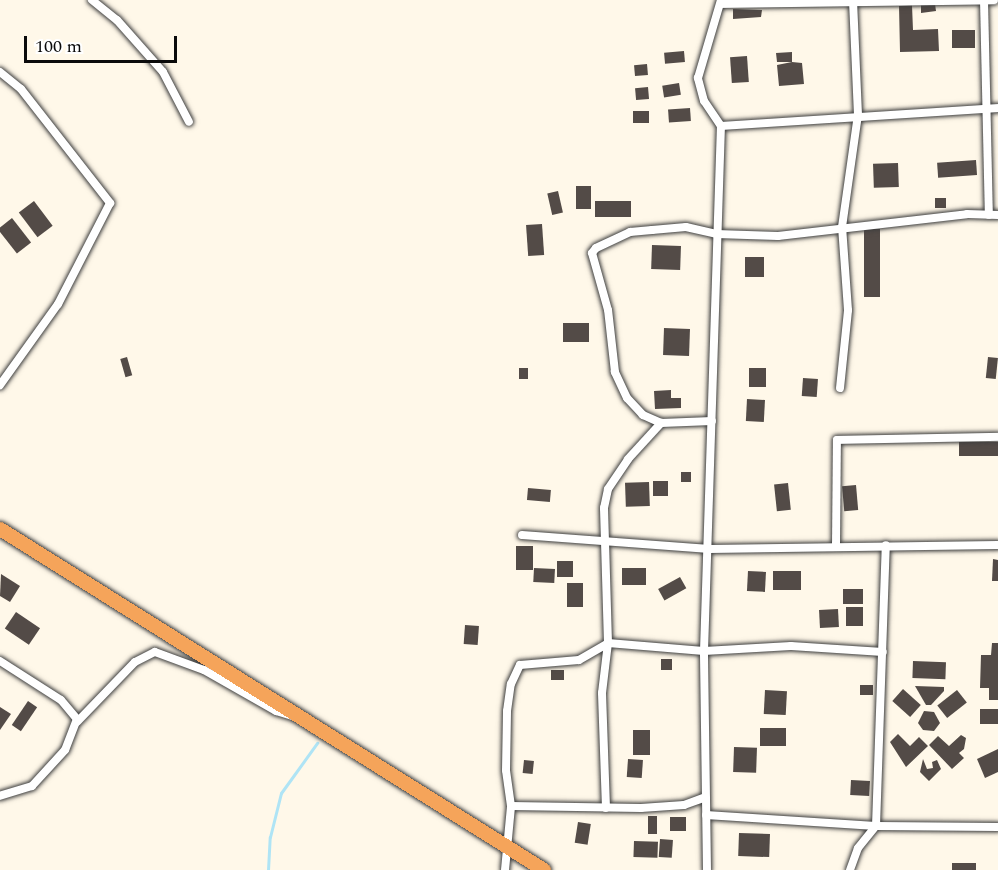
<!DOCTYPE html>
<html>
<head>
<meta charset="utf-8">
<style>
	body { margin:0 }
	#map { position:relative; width:998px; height:870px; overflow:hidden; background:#fff8e9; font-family:Spectral,serif }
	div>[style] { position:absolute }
	.stream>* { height:3px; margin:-1.5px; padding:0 1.5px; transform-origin:1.5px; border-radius:1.5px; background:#afe4f5 }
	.building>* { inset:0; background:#534b47; transform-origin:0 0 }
	.roads { filter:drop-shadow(0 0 2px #3e3e3e) drop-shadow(0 0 2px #3e3e3e) }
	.minor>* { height:8px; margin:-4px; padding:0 4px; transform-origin:4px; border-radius:4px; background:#fff }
	.trunk>* { height:14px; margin:-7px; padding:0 7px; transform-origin:7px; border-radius:7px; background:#f5a45a }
	span { translate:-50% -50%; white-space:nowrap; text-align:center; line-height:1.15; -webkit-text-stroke:6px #fff; paint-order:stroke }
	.scale { position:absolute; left:24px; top:36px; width:153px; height:27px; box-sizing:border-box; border:3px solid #0b0b0b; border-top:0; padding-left:8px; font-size:18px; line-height:21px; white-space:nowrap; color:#0b0b0b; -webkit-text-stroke:4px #fff; paint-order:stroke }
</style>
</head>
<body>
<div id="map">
	<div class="stream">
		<div style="left:268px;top:870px;width:33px;rotate:-87deg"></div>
		<div style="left:270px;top:837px;width:45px;rotate:-76deg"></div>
		<div style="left:281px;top:793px;width:62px;rotate:-54.2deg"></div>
	</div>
	<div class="building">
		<div style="clip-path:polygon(935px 4px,936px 11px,921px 13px,921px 5px)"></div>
		<div style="clip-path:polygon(912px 5px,913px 30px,938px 29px,939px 51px,900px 52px,899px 6px)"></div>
		<div style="clip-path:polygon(733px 9px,762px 10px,761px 17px,733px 19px)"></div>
		<div style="left:952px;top:30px;width:23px;height:18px"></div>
		<div style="left:684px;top:51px;width:11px;height:20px;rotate:85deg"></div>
		<div style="clip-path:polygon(792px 52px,792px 62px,802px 63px,804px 84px,779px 86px,777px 65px,792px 62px,777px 62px,776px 53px)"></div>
		<div style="left:747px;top:56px;width:26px;height:17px;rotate:86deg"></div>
		<div style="left:647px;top:64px;width:11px;height:13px;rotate:85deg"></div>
		<div style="left:679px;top:83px;width:12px;height:17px;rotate:81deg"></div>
		<div style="left:648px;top:87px;width:12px;height:13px;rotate:85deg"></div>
		<div style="left:690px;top:108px;width:13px;height:22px;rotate:86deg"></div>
		<div style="left:649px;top:111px;width:12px;height:16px;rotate:90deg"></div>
		<div style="left:976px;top:160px;width:15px;height:39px;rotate:86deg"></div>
		<div style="left:898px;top:163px;width:24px;height:25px;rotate:88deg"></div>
		<div style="left:576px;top:186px;width:15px;height:23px"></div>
		<div style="left:558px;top:191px;width:22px;height:11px;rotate:77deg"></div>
		<div style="left:935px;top:198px;width:11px;height:10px"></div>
		<div style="left:34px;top:201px;width:31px;height:19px;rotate:53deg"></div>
		<div style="left:631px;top:201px;width:16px;height:36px;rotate:90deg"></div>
		<div style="left:12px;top:218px;width:31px;height:18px;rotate:52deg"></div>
		<div style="left:542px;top:224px;width:31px;height:16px;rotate:86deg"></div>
		<div style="left:864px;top:229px;width:16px;height:68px"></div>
		<div style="left:652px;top:245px;width:29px;height:24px;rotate:2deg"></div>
		<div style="left:764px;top:257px;width:20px;height:19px;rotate:90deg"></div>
		<div style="left:589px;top:323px;width:19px;height:26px;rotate:90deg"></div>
		<div style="left:664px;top:328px;width:26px;height:27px;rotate:2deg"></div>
		<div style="left:127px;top:357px;width:19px;height:7px;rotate:74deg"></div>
		<div style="left:988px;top:357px;width:10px;height:21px;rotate:6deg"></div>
		<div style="left:519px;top:368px;width:9px;height:11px"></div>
		<div style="left:749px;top:368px;width:17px;height:19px"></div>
		<div style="left:803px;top:378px;width:15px;height:18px;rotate:4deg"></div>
		<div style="clip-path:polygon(671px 390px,671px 398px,681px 398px,681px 408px,655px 409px,654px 391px)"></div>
		<div style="left:747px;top:399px;width:18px;height:22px;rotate:3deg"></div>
		<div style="left:998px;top:442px;width:14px;height:39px;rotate:90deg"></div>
		<div style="left:681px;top:472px;width:10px;height:10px"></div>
		<div style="left:653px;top:481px;width:15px;height:15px"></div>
		<div style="left:649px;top:482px;width:24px;height:24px;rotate:88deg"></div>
		<div style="left:788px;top:483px;width:27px;height:14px;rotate:84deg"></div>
		<div style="left:856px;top:485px;width:25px;height:14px;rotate:85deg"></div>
		<div style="left:528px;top:488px;width:23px;height:12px;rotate:5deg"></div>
		<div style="left:516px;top:546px;width:17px;height:24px"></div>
		<div style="clip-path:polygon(993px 559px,998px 560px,998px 581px,992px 581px)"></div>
		<div style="left:557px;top:561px;width:16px;height:16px"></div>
		<div style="left:534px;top:568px;width:21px;height:14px;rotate:3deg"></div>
		<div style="left:622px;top:568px;width:24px;height:17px"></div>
		<div style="left:748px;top:571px;width:18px;height:20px;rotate:3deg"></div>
		<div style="left:773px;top:571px;width:28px;height:19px"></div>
		<div style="clip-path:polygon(1px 574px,20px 586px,10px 602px,0 596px)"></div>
		<div style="left:680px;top:577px;width:13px;height:25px;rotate:61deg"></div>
		<div style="left:583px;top:583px;width:24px;height:16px;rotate:90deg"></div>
		<div style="left:843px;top:589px;width:20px;height:15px"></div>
		<div style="left:846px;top:607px;width:17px;height:19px"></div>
		<div style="left:838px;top:609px;width:18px;height:19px;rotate:87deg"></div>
		<div style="left:16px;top:612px;width:29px;height:20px;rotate:34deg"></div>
		<div style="left:465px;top:625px;width:14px;height:19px;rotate:4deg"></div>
		<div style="clip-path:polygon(992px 643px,998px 643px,998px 700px,989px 700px,989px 688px,980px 688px,981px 655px,991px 655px)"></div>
		<div style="left:672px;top:659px;width:11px;height:11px;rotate:90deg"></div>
		<div style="left:913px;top:661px;width:33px;height:17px;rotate:2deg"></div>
		<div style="left:551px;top:670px;width:13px;height:10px"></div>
		<div style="left:860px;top:685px;width:13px;height:10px"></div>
		<div style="clip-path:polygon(915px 686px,944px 687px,944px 691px,931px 705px,926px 705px)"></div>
		<div style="left:903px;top:689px;width:24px;height:16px;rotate:42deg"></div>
		<div style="left:765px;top:690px;width:22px;height:24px;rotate:3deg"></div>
		<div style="left:957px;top:690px;width:16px;height:25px;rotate:52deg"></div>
		<div style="left:28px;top:701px;width:11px;height:29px;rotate:34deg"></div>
		<div style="clip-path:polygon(0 707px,11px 714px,0 730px)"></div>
		<div style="left:980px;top:709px;width:18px;height:15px"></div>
		<div style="clip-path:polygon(924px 711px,934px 712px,940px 723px,934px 731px,923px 730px,918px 723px)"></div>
		<div style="left:760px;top:728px;width:26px;height:18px"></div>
		<div style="left:633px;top:730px;width:17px;height:25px"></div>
		<div style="clip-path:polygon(898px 734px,910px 746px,919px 737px,928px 746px,906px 767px,890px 742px)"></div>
		<div style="clip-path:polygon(961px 735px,966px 738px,964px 749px,959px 753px,964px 758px,952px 769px,929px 745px,938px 736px,949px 746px)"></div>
		<div style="left:734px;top:747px;width:23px;height:25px;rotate:2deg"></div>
		<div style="clip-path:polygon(998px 749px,998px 772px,985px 778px,977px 759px)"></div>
		<div style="left:628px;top:759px;width:15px;height:18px;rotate:4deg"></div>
		<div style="clip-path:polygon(923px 759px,927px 769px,933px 768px,932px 762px,937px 760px,941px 769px,929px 781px,920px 772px)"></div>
		<div style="left:524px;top:760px;width:10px;height:13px;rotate:6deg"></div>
		<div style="left:851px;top:780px;width:19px;height:15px;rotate:3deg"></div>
		<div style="left:648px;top:816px;width:9px;height:18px"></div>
		<div style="left:670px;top:817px;width:16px;height:14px"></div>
		<div style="left:578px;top:822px;width:13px;height:21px;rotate:9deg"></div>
		<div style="left:739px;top:833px;width:31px;height:23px;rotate:2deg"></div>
		<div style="left:660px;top:839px;width:13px;height:18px;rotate:4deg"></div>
		<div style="left:634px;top:841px;width:24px;height:16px;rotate:2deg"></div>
		<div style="left:952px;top:863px;width:24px;height:7px"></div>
	</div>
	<div class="roads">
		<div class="minor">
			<div style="left:92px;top:0;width:32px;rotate:39deg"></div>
			<div style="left:117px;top:20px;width:69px;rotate:48.5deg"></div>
			<div style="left:163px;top:72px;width:56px;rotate:62.5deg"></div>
			<div style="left:984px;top:0;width:215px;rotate:88.7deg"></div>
			<div style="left:721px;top:4px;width:273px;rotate:-0.8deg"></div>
			<div style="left:0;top:72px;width:27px;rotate:39deg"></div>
			<div style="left:21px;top:89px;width:145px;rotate:52deg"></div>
			<div style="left:110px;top:203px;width:114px;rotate:117.2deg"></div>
			<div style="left:58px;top:304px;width:100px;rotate:125.6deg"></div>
			<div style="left:721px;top:126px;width:278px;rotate:-3.7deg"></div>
			<div style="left:840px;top:388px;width:78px;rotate:-84.1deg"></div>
			<div style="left:848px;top:310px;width:83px;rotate:-94.1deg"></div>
			<div style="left:842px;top:227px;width:113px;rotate:-81.9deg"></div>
			<div style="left:858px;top:115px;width:115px;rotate:-92.5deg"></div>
			<div style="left:712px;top:421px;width:51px;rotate:177.8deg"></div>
			<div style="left:661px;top:423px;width:20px;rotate:-156deg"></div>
			<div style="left:643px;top:415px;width:23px;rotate:-133deg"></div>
			<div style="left:627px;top:398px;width:29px;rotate:-115deg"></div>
			<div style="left:615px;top:372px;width:62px;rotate:-96.4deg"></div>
			<div style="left:608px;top:310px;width:59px;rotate:-105.7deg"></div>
			<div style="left:592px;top:253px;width:6px;rotate:-51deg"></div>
			<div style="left:596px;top:248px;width:38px;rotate:-25deg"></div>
			<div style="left:630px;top:232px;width:22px;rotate:-5deg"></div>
			<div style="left:652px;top:230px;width:34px;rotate:-5deg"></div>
			<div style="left:686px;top:227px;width:31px;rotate:13deg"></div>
			<div style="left:716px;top:234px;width:62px;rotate:1.8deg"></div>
			<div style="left:778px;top:236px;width:190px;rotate:-6.6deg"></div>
			<div style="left:967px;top:214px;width:31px;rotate:2deg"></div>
			<div style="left:522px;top:535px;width:188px;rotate:4.3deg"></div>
			<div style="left:709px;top:549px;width:289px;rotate:-0.8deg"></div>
			<div style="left:836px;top:545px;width:105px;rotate:-89.5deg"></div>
			<div style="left:837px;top:440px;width:161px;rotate:-1.1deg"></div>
			<div style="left:0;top:661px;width:72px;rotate:32.6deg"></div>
			<div style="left:61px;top:700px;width:25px;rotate:50deg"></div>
			<div style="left:77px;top:719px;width:33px;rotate:111deg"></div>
			<div style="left:65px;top:750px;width:49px;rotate:132.5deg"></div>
			<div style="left:32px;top:786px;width:34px;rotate:163deg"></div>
			<div style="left:77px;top:722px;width:83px;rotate:-46deg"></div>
			<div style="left:135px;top:662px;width:22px;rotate:-27deg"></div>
			<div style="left:155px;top:652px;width:52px;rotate:20.2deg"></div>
			<div style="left:204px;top:670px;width:83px;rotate:29.7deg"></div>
			<div style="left:276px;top:711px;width:17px;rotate:17deg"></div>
			<div style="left:511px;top:806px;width:130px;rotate:0.9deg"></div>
			<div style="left:641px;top:808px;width:43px;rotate:-4deg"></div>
			<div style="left:684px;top:805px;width:23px;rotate:-20deg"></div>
			<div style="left:606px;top:808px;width:115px;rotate:-92deg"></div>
			<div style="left:602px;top:693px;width:50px;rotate:-83.2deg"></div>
			<div style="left:608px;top:643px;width:135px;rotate:-91.7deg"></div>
			<div style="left:604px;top:508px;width:19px;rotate:-78deg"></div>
			<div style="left:608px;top:489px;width:36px;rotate:-56deg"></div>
			<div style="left:628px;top:459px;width:49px;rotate:-47.5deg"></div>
			<div style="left:706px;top:815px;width:170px;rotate:3.7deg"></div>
			<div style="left:876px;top:826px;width:122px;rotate:0.5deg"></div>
			<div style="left:505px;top:870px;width:64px;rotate:-84.6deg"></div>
			<div style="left:511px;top:806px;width:36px;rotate:-98deg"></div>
			<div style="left:506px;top:770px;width:59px;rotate:-89deg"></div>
			<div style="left:507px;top:711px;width:27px;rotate:-82deg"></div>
			<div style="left:511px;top:684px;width:21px;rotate:-65deg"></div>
			<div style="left:520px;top:665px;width:59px;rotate:-4.8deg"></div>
			<div style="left:579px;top:660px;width:34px;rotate:-30deg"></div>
			<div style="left:608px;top:643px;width:96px;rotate:4.8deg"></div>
			<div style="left:704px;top:651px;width:87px;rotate:-3.3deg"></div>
			<div style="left:791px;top:646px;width:92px;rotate:3.7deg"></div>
			<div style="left:707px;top:870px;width:219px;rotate:-90.8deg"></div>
			<div style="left:704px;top:651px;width:525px;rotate:-88.15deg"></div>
			<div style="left:721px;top:126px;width:30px;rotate:-124deg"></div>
			<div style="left:704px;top:101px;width:24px;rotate:-105deg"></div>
			<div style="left:698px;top:78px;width:81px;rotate:-73.6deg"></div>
			<div style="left:850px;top:870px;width:23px;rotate:-70deg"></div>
			<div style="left:858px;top:848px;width:28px;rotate:-51deg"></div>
			<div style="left:876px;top:826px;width:281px;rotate:-88deg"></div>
		</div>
		<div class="trunk">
			<div style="left:0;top:529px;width:642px;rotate:32.08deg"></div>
		</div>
	</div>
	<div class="scale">100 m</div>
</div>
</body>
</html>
